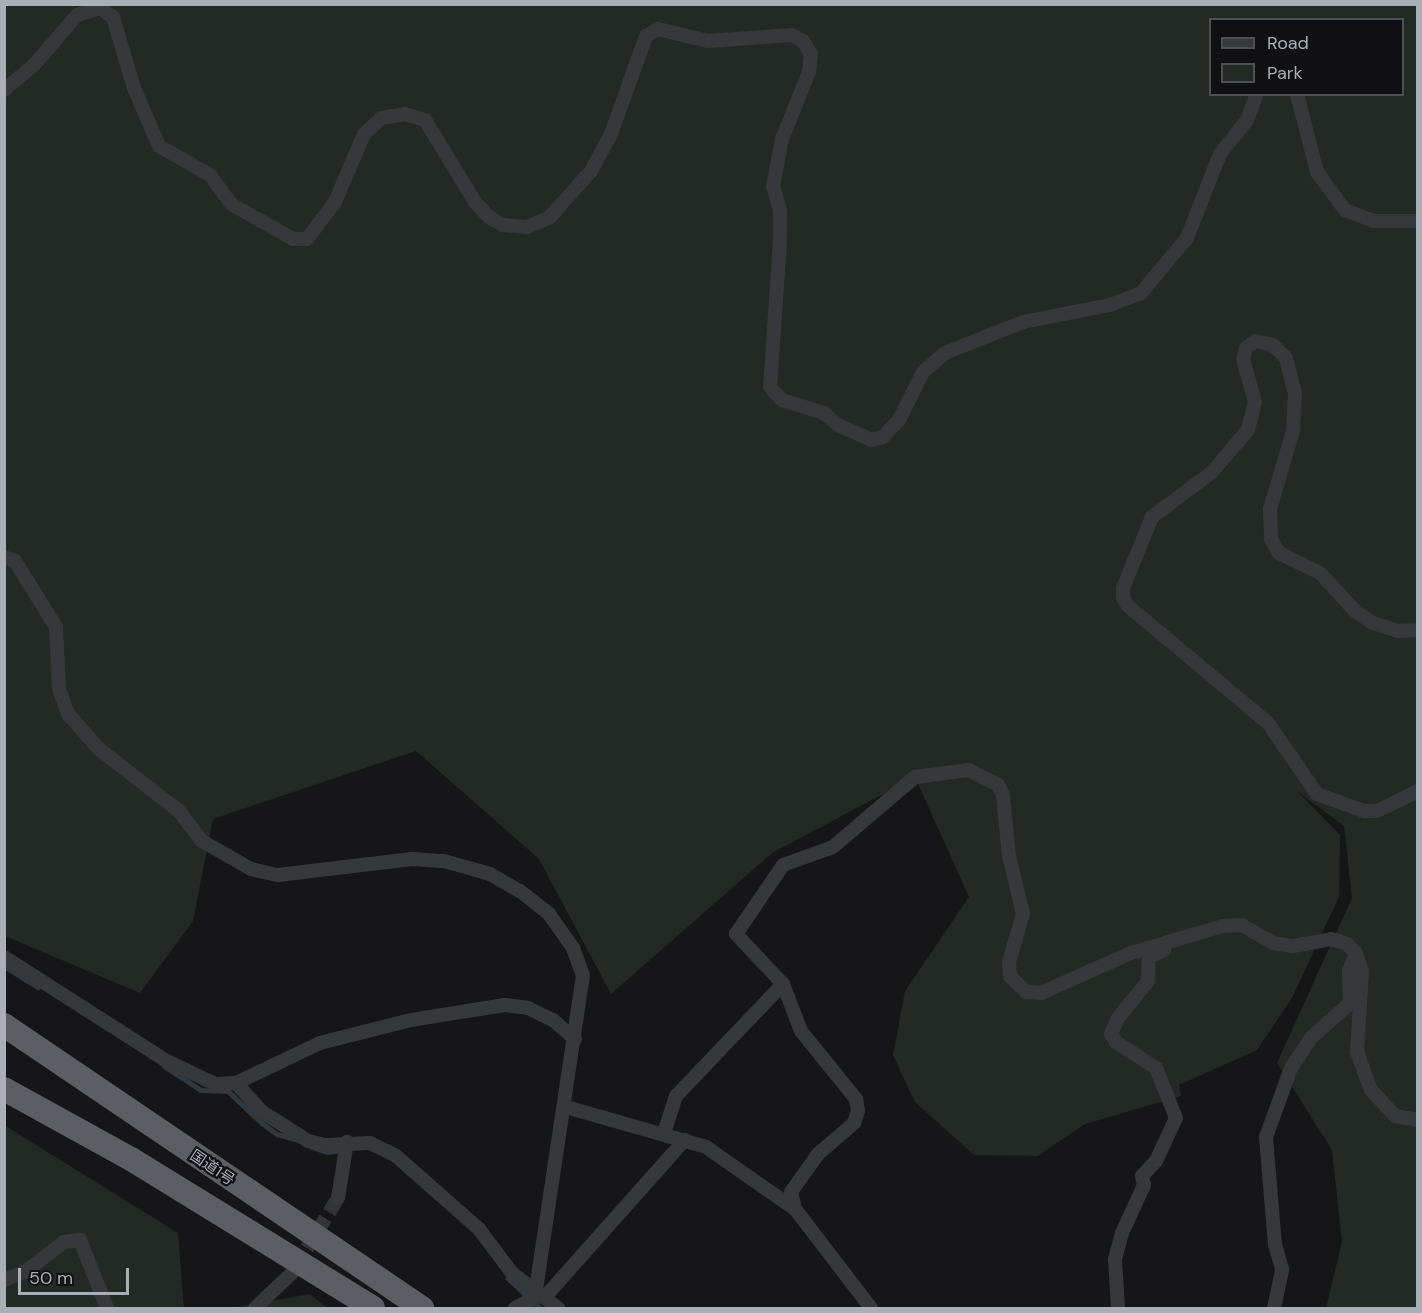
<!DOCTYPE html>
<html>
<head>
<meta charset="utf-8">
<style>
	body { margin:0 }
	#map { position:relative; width:1422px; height:1313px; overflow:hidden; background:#161618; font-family:"DM Sans","Noto Sans JP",sans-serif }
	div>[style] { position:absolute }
	.green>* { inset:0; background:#232a23 }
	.stream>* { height:4.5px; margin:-2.25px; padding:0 2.25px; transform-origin:2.25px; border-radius:2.25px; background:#303940 }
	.minor-tunnel>* { height:14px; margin-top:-7px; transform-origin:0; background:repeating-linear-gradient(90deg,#333438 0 14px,transparent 0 21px) }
	.minor>* { height:14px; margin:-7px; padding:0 7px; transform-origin:7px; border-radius:7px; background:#37383c }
	.trunk>* { height:24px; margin:-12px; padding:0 12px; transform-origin:12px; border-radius:12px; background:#5c5e64 }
	span { translate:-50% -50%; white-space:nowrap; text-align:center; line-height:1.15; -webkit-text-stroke:4.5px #111113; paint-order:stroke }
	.street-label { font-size:15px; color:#a9aeb7 }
	.frame { position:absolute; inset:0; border:6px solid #a9aeb7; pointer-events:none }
	.legend { position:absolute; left:1209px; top:18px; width:195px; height:78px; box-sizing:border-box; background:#111113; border:2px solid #4e5055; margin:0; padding:8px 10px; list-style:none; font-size:18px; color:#a9aeb7 }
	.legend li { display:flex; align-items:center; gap:12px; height:30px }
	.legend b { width:30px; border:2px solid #4e5055 }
	.scale { position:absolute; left:18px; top:1268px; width:111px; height:27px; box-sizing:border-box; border:3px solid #a9aeb7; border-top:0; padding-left:8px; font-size:18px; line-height:21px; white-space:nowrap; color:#a9aeb7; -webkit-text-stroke:4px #111113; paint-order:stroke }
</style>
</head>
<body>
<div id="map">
	<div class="green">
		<div style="clip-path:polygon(evenodd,4px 5px,1417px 5px,1417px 1308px,1326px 1308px,1342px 1242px,1332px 1150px,1277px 1063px,1352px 898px,1344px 826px,1298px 792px,1340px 835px,1339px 897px,1292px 998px,1257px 1050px,1179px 1085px,1181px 1096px,1085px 1124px,1038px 1156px,974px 1155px,915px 1102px,893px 1055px,905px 991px,969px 897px,915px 777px,772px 853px,611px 994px,539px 859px,416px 751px,213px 819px,193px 921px,140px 993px,5px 936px,4px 5px,1210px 20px,1402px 20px,1402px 94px,1210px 94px,1210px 20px)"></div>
		<div style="clip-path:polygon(4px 1125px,178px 1233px,184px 1308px,5px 1308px)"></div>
		<div style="clip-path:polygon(310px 1294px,327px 1308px,233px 1308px)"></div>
	</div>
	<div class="stream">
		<div style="left:4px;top:966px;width:40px;rotate:32deg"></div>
		<div style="left:164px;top:1066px;width:44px;rotate:33deg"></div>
		<div style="left:201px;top:1090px;width:27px;rotate:2deg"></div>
		<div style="left:228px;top:1091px;width:47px;rotate:43.3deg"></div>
		<div style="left:262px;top:1123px;width:19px;rotate:36deg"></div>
		<div style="left:277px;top:1134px;width:18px;rotate:16deg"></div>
		<div style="left:312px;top:1147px;width:16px;rotate:18deg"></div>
		<div style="left:327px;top:1152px;width:17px;rotate:-7deg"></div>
		<div style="left:508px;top:1278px;width:44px;rotate:43.2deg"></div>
	</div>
	<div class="minor-tunnel">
		<div style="left:296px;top:1266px;width:80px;rotate:-58.3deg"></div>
	</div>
	<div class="minor">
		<div style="left:4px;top:90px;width:39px;rotate:-40deg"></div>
		<div style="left:34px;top:65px;width:66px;rotate:-49.3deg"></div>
		<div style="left:77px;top:15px;width:24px;rotate:-17deg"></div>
		<div style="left:100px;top:8px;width:16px;rotate:35deg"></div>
		<div style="left:113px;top:17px;width:74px;rotate:73.5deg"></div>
		<div style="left:134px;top:88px;width:63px;rotate:66.7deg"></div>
		<div style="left:159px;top:146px;width:59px;rotate:29.6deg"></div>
		<div style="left:210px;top:175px;width:36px;rotate:54deg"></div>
		<div style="left:231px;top:204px;width:71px;rotate:29.4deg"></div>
		<div style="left:293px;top:239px;width:14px"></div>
		<div style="left:307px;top:239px;width:46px;rotate:-52.9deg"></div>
		<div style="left:335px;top:202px;width:74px;rotate:-66.9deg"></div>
		<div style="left:364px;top:134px;width:23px;rotate:-43deg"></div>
		<div style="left:381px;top:118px;width:24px;rotate:-9deg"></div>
		<div style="left:405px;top:114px;width:21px;rotate:17deg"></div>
		<div style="left:425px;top:120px;width:96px;rotate:58.6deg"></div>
		<div style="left:475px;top:202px;width:21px;rotate:47deg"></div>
		<div style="left:489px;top:217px;width:16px;rotate:30deg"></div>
		<div style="left:503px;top:225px;width:24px;rotate:5deg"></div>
		<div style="left:527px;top:227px;width:25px;rotate:-23deg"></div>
		<div style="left:550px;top:217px;width:62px;rotate:-48.3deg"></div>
		<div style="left:591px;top:171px;width:42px;rotate:-61.6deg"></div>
		<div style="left:611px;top:134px;width:104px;rotate:-70.3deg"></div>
		<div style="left:646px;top:36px;width:14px;rotate:-30deg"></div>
		<div style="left:658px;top:29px;width:51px;rotate:13.5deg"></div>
		<div style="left:708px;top:41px;width:84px;rotate:-4.1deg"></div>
		<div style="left:792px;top:35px;width:13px;rotate:29deg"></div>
		<div style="left:803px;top:41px;width:15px;rotate:58deg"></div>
		<div style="left:811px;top:54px;width:18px;rotate:96deg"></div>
		<div style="left:809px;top:72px;width:72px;rotate:111.9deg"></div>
		<div style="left:782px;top:139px;width:48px;rotate:100.8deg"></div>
		<div style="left:773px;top:186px;width:25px;rotate:74deg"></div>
		<div style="left:780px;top:210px;width:31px;rotate:90deg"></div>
		<div style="left:780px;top:241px;width:146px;rotate:93.9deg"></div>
		<div style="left:770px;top:387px;width:18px;rotate:47deg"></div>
		<div style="left:782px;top:400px;width:44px;rotate:17.2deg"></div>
		<div style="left:824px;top:413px;width:18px;rotate:41deg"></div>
		<div style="left:838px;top:425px;width:36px;rotate:24deg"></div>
		<div style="left:871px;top:440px;width:12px;rotate:-14deg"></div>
		<div style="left:883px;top:437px;width:23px;rotate:-47deg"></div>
		<div style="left:899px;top:420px;width:54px;rotate:-63.4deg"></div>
		<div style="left:923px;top:372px;width:29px;rotate:-41deg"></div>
		<div style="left:945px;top:353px;width:84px;rotate:-21.7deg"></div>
		<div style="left:1023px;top:322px;width:89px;rotate:-11.1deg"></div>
		<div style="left:1110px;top:305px;width:33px;rotate:-21deg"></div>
		<div style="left:1141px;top:293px;width:72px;rotate:-50.1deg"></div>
		<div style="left:1187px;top:238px;width:90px;rotate:-68.6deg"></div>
		<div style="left:1220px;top:154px;width:43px;rotate:-51.5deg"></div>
		<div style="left:1247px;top:120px;width:28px;rotate:-69deg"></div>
		<div style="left:1297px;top:94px;width:81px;rotate:75.6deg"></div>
		<div style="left:1317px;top:172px;width:47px;rotate:53.6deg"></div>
		<div style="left:1345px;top:210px;width:30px;rotate:21deg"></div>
		<div style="left:1373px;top:221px;width:45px"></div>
		<div style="left:4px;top:557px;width:12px;rotate:20deg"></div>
		<div style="left:15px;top:561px;width:78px;rotate:58.2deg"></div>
		<div style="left:56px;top:627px;width:62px;rotate:87.2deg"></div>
		<div style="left:59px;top:689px;width:27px;rotate:70deg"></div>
		<div style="left:68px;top:714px;width:47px;rotate:48.5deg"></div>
		<div style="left:99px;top:749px;width:101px;rotate:37.8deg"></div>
		<div style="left:179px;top:811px;width:38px;rotate:53deg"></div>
		<div style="left:202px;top:841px;width:56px;rotate:29.7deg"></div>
		<div style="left:251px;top:869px;width:28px;rotate:13deg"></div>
		<div style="left:278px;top:875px;width:135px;rotate:-6.8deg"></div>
		<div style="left:412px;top:859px;width:32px;rotate:4deg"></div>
		<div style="left:444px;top:861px;width:48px;rotate:15.8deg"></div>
		<div style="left:490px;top:874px;width:34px;rotate:30deg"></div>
		<div style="left:520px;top:891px;width:37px;rotate:38deg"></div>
		<div style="left:549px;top:914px;width:42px;rotate:54.8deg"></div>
		<div style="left:573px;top:948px;width:29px;rotate:70deg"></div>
		<div style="left:583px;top:975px;width:319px;rotate:98.5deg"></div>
		<div style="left:1418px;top:630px;width:20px;rotate:177deg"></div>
		<div style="left:1398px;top:631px;width:28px;rotate:-162deg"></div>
		<div style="left:1371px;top:622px;width:19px;rotate:-145deg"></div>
		<div style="left:1355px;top:611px;width:52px;rotate:-132.6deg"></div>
		<div style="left:1320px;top:573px;width:46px;rotate:-154deg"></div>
		<div style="left:1279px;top:553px;width:16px;rotate:-120deg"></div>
		<div style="left:1271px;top:539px;width:30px;rotate:-92deg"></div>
		<div style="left:1270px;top:509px;width:81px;rotate:-73.6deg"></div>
		<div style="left:1293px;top:431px;width:37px;rotate:-87deg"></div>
		<div style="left:1295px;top:394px;width:37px;rotate:-104deg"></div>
		<div style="left:1286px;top:358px;width:18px;rotate:-135deg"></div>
		<div style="left:1273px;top:345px;width:18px;rotate:-167deg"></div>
		<div style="left:1255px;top:341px;width:11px;rotate:142deg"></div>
		<div style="left:1246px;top:348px;width:11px;rotate:105deg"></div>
		<div style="left:1243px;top:359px;width:45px;rotate:74.4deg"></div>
		<div style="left:1255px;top:402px;width:29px;rotate:104deg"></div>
		<div style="left:1248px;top:430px;width:57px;rotate:130.7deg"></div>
		<div style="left:1211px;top:473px;width:74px;rotate:143.3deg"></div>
		<div style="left:1152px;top:517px;width:77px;rotate:112.2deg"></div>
		<div style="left:1123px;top:588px;width:10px;rotate:90deg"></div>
		<div style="left:1123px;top:598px;width:9px;rotate:58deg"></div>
		<div style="left:1128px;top:606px;width:182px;rotate:39.9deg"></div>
		<div style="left:1268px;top:723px;width:86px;rotate:55.4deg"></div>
		<div style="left:1317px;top:794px;width:50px;rotate:19.9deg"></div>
		<div style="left:1364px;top:811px;width:13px"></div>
		<div style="left:1377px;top:811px;width:46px;rotate:-26deg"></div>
		<div style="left:4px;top:957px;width:191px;rotate:32.6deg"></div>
		<div style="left:165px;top:1060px;width:55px;rotate:25.6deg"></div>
		<div style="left:215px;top:1084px;width:21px;rotate:-3deg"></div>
		<div style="left:236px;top:1083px;width:93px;rotate:-25.5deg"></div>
		<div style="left:320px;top:1043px;width:94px;rotate:-14.2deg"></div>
		<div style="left:411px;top:1020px;width:95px;rotate:-9.1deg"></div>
		<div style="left:505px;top:1005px;width:23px;rotate:7deg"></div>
		<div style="left:528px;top:1008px;width:28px;rotate:26deg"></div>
		<div style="left:553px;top:1020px;width:29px;rotate:41deg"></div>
		<div style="left:236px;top:1083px;width:38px;rotate:48deg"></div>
		<div style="left:261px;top:1111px;width:56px;rotate:32.6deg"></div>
		<div style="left:308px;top:1141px;width:18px;rotate:13deg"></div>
		<div style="left:326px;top:1145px;width:44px;rotate:-2.6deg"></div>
		<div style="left:370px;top:1143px;width:28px;rotate:26deg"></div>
		<div style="left:395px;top:1155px;width:112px;rotate:41.4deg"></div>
		<div style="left:479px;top:1229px;width:55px;rotate:53.1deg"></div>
		<div style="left:512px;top:1273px;width:58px;rotate:37.3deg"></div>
		<div style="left:566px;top:1107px;width:146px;rotate:15.9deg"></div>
		<div style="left:706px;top:1147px;width:108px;rotate:34.9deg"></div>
		<div style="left:664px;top:1133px;width:39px;rotate:-72deg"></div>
		<div style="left:676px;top:1096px;width:155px;rotate:-46.3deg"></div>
		<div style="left:338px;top:1198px;width:57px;rotate:-80.9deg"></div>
		<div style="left:4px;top:1280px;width:24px;rotate:-22deg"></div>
		<div style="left:26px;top:1271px;width:48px;rotate:-37.3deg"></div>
		<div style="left:64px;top:1242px;width:16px;rotate:-7deg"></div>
		<div style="left:80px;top:1240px;width:73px;rotate:68.3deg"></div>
		<div style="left:544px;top:1298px;width:212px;rotate:-48.3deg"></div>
		<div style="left:255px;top:1308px;width:51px;rotate:-43.4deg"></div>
		<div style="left:515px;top:1308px;width:28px;rotate:-27deg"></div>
		<div style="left:871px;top:1308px;width:125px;rotate:-127.5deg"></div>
		<div style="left:795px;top:1209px;width:17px;rotate:-103deg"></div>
		<div style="left:791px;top:1192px;width:47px;rotate:-54.6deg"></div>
		<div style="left:818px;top:1154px;width:48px;rotate:-40.7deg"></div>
		<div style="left:854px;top:1123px;width:13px;rotate:-72deg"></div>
		<div style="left:858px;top:1111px;width:12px;rotate:-99deg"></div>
		<div style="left:856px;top:1099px;width:87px;rotate:-129deg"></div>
		<div style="left:801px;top:1031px;width:50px;rotate:-111deg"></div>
		<div style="left:783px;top:984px;width:69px;rotate:-133.2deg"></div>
		<div style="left:736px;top:934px;width:83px;rotate:-55.7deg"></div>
		<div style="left:783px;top:865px;width:53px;rotate:-19.8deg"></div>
		<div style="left:833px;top:847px;width:108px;rotate:-40.5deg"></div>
		<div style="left:915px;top:777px;width:54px;rotate:-7.4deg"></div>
		<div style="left:969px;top:770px;width:33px;rotate:27deg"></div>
		<div style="left:998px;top:785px;width:11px;rotate:63deg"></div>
		<div style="left:1003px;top:795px;width:61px;rotate:84.4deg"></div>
		<div style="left:1009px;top:856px;width:60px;rotate:76.4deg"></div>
		<div style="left:1023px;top:914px;width:50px;rotate:106.3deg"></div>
		<div style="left:1009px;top:962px;width:14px;rotate:86deg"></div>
		<div style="left:1010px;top:976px;width:23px;rotate:45deg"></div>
		<div style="left:1026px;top:992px;width:15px;rotate:4deg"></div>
		<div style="left:1041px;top:993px;width:98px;rotate:-24deg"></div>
		<div style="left:1131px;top:953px;width:96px;rotate:-16.4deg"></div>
		<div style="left:1223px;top:926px;width:19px;rotate:-3deg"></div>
		<div style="left:1242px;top:925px;width:36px;rotate:30deg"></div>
		<div style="left:1273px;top:943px;width:20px;rotate:9deg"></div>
		<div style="left:1293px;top:946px;width:39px;rotate:-10deg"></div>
		<div style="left:1331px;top:939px;width:17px;rotate:17deg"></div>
		<div style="left:1347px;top:944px;width:13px;rotate:45deg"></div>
		<div style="left:1356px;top:953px;width:19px;rotate:72deg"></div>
		<div style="left:1362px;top:971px;width:81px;rotate:93.5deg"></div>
		<div style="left:1357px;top:1052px;width:40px;rotate:69.8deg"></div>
		<div style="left:1371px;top:1090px;width:35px;rotate:47deg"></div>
		<div style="left:1395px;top:1116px;width:23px;rotate:10deg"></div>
		<div style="left:1118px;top:1308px;width:49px;rotate:-93.5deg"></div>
		<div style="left:1115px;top:1259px;width:27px;rotate:-75deg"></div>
		<div style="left:1122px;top:1233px;width:53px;rotate:-65.4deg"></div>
		<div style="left:1144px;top:1185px;width:9px;rotate:-103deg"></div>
		<div style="left:1142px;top:1176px;width:21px;rotate:-47deg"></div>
		<div style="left:1156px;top:1161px;width:47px;rotate:-65.1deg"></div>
		<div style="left:1176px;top:1118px;width:54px;rotate:-111.8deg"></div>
		<div style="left:1156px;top:1068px;width:48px;rotate:-147deg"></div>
		<div style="left:1116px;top:1042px;width:9px;rotate:-122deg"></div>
		<div style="left:1111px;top:1034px;width:17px;rotate:-66deg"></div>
		<div style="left:1118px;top:1018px;width:48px;rotate:-51deg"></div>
		<div style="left:1148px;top:981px;width:24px;rotate:-88deg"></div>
		<div style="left:1149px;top:957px;width:17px;rotate:-25deg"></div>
		<div style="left:1274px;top:1308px;width:40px;rotate:-78deg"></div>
		<div style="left:1282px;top:1269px;width:25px;rotate:-106deg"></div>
		<div style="left:1275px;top:1245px;width:108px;rotate:-94.8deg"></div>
		<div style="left:1266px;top:1137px;width:73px;rotate:-70.1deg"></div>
		<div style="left:1291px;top:1068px;width:36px;rotate:-56deg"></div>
		<div style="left:1311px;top:1038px;width:52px;rotate:-41.9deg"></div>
		<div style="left:1350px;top:1003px;width:32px;rotate:-92deg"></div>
		<div style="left:1349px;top:971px;width:19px;rotate:-69deg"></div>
	</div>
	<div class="trunk">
		<div style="left:4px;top:1025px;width:505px;rotate:34.1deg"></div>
		<div style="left:4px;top:1089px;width:145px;rotate:28.9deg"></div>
		<div style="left:131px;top:1159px;width:284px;rotate:31.6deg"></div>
	</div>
	<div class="street-label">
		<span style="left:212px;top:1168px;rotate:34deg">国道1号</span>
	</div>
	<div class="frame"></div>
	<ul class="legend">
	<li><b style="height:8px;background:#37383c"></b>Road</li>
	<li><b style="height:16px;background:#232a23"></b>Park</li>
	</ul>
	<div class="scale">50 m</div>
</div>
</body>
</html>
